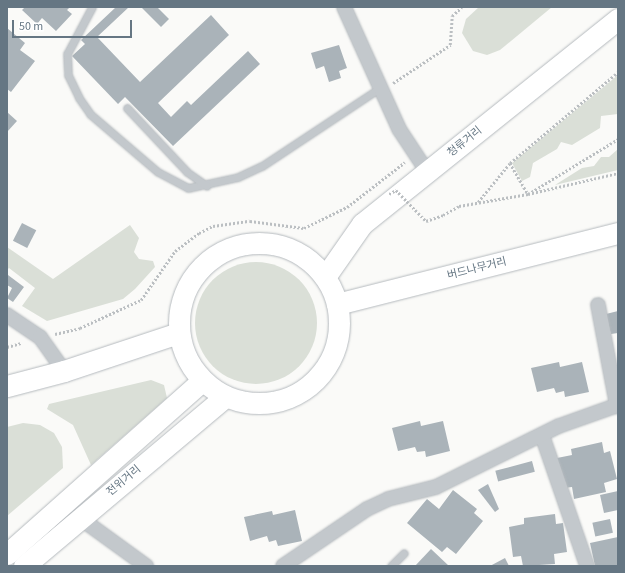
<!DOCTYPE html>
<html>
<head>
<meta charset="utf-8">
<style>
	body { margin:0 }
	#map { position:relative; width:625px; height:573px; overflow:hidden; background:#fafaf8; font-family:"Source Sans 3","Noto Sans KR",sans-serif }
	div>[style] { position:absolute }
	.green>* { inset:0; background:#dadfd7 }
	.round { border-radius:50% }
	.building>* { inset:0; background:#aab3b9; transform-origin:0 0 }
	.path>* { height:2.5px; margin-top:-1.25px; transform-origin:0; background:repeating-linear-gradient(90deg,#bbbfc2 0 2px,transparent 0 4px) }
	.roads { filter:drop-shadow(0 0 1px #b5babe) drop-shadow(0 0 1px #b5babe) }
	.service>* { height:7px; margin:-3.5px; padding:0 3.5px; transform-origin:3.5px; border-radius:3.5px; background:#c3c8cc }
	.minor>* { height:14px; margin:-7px; padding:0 7px; transform-origin:7px; border-radius:7px; background:#c3c8cc }
	.primary>* { height:21px; margin:-10.5px; padding:0 10.5px; transform-origin:10.5px; border-radius:10.5px; background:#fff }
	.primary>.ring { margin:-10.5px; padding:0; box-sizing:content-box; background:none; border:21px solid #fff; border-radius:50% }
	.path-bridge>* { height:2.5px; margin-top:-1.25px; transform-origin:0; background:repeating-linear-gradient(90deg,#bbbfc2 0 2px,transparent 0 4px) }
	span { translate:-50% -50%; white-space:nowrap; text-align:center; line-height:1.15; -webkit-text-stroke:4px #fff; paint-order:stroke }
	.street-label { font-size:11px; color:#657683 }
	.frame { position:absolute; inset:0; border:8px solid #657683; pointer-events:none }
	.scale { position:absolute; left:12px; top:20px; width:120px; height:18px; box-sizing:border-box; border:2px solid #657683; border-top:0; padding-left:5px; font-size:12px; line-height:14px; white-space:nowrap; color:#657683; -webkit-text-stroke:3px #fff; paint-order:stroke }
</style>
</head>
<body>
<div id="map">
	<div class="green">
		<div style="clip-path:polygon(479px 7px,552px 7px,500px 50px,487px 55px,473px 51px,462px 33px,466px 19px)"></div>
		<div style="clip-path:polygon(618px 75px,618px 114px,601px 116px,600px 128px,572px 145px,561px 142px,557px 149px,533px 163px,530px 177px,522px 181px,512px 163px)"></div>
		<div style="clip-path:polygon(618px 149px,618px 170px,555px 185px,582px 168px,594px 166px,601px 157px,609px 157px)"></div>
		<div style="clip-path:polygon(130px 225px,139px 238px,134px 252px,139px 259px,153px 261px,155px 267px,135px 289px,123px 299px,47px 321px,22px 306px,35px 288px,9px 268px,7px 270px,7px 247px,53px 279px)"></div>
		<div class="round" style="left:195px;top:262px;width:122px;height:122px"></div>
		<div style="clip-path:polygon(151px 380px,164px 385px,167px 398px,91px 465px,73px 425px,47px 409px,49px 404px)"></div>
		<div style="clip-path:polygon(23px 423px,40px 425px,54px 433px,62px 447px,63px 468px,7px 516px,7px 427px)"></div>
	</div>
	<div class="building">
		<div style="clip-path:polygon(25px 7px,70px 7px,67px 10px,72px 14px,56px 31px,42px 18px,37px 24px,22px 10px)"></div>
		<div style="clip-path:polygon(116px 7px,129px 7px,97px 37px,140px 82px,211px 15px,229px 35px,158px 103px,171px 117px,187px 101px,191px 105px,248px 51px,260px 64px,173px 146px,125px 97px,118px 104px,72px 56px,85px 44px,81px 40px)"></div>
		<div style="clip-path:polygon(141px 7px,157px 7px,169px 19px,161px 27px)"></div>
		<div style="clip-path:polygon(7px 28px,25px 43px,20px 50px,35px 61px,11px 92px,7px 89px)"></div>
		<div style="clip-path:polygon(339px 45px,347px 68px,339px 71px,341px 78px,329px 82px,324px 66px,316px 69px,311px 53px)"></div>
		<div style="clip-path:polygon(7px 112px,17px 121px,7px 132px)"></div>
		<div style="left:22px;top:223px;width:16px;height:20px;rotate:27deg"></div>
		<div style="clip-path:polygon(8px 275px,24px 287px,13px 302px,7px 298px,12px 288px,7px 285px)"></div>
		<div style="clip-path:polygon(618px 311px,618px 333px,611px 334px,606px 314px)"></div>
		<div style="clip-path:polygon(559px 362px,560px 367px,582px 362px,589px 392px,565px 397px,564px 391px,556px 393px,554px 388px,537px 392px,531px 368px)"></div>
		<div style="clip-path:polygon(420px 421px,421px 426px,443px 421px,450px 451px,426px 457px,425px 451px,417px 452px,415px 447px,398px 451px,392px 428px)"></div>
		<div style="clip-path:polygon(602px 442px,604px 453px,610px 451px,617px 479px,604px 483px,606px 492px,574px 499px,572px 487px,564px 488px,557px 458px,572px 455px,571px 449px)"></div>
		<div style="left:532px;top:461px;width:11px;height:38px;rotate:75deg"></div>
		<div style="clip-path:polygon(488px 484px,499px 509px,495px 512px,478px 490px)"></div>
		<div style="clip-path:polygon(453px 490px,477px 509px,474px 513px,483px 521px,456px 554px,447px 547px,442px 552px,407px 523px,427px 499px,439px 509px)"></div>
		<div style="clip-path:polygon(618px 491px,618px 510px,604px 513px,600px 495px)"></div>
		<div style="clip-path:polygon(295px 510px,302px 541px,278px 546px,276px 540px,269px 542px,267px 536px,250px 541px,244px 517px,272px 511px,273px 515px)"></div>
		<div style="clip-path:polygon(555px 514px,556px 524px,563px 523px,567px 552px,554px 554px,555px 564px,523px 566px,521px 556px,513px 557px,509px 527px,524px 524px,524px 518px)"></div>
		<div style="left:610px;top:519px;width:14px;height:18px;rotate:78deg"></div>
		<div style="clip-path:polygon(618px 537px,618px 566px,595px 566px,590px 543px)"></div>
		<div style="clip-path:polygon(431px 549px,449px 566px,415px 566px)"></div>
		<div style="clip-path:polygon(505px 558px,509px 566px,490px 566px)"></div>
	</div>
	<div class="path">
		<div style="left:393px;top:83px;width:69px;rotate:-33.7deg"></div>
		<div style="left:450px;top:45px;width:29px;rotate:-86deg"></div>
		<div style="left:452px;top:16px;width:13px;rotate:-42deg"></div>
		<div style="left:510px;top:163px;width:141px;rotate:-40.1deg"></div>
		<div style="left:478px;top:202px;width:50px;rotate:-50.6deg"></div>
		<div style="left:510px;top:163px;width:36px;rotate:60deg"></div>
		<div style="left:528px;top:194px;width:92px;rotate:-13.1deg"></div>
		<div style="left:443px;top:215px;width:18px;rotate:-29deg"></div>
		<div style="left:459px;top:206px;width:70px;rotate:-9.9deg"></div>
		<div style="left:528px;top:194px;width:105px;rotate:-31.4deg"></div>
		<div style="left:55px;top:334px;width:26px;rotate:-13deg"></div>
		<div style="left:80px;top:328px;width:67px;rotate:-24.7deg"></div>
		<div style="left:141px;top:300px;width:60px;rotate:-55.2deg"></div>
		<div style="left:175px;top:251px;width:30px;rotate:-37deg"></div>
		<div style="left:199px;top:233px;width:16px;rotate:-27deg"></div>
		<div style="left:213px;top:226px;width:37px;rotate:-8deg"></div>
		<div style="left:250px;top:221px;width:54px;rotate:7.4deg"></div>
		<div style="left:304px;top:228px;width:48px;rotate:-26deg"></div>
		<div style="left:347px;top:207px;width:73px;rotate:-37.8deg"></div>
		<div style="left:7px;top:347px;width:15px;rotate:-16deg"></div>
	</div>
	<div class="roads">
		<div class="service">
			<div style="left:92px;top:7px;width:53px;rotate:118deg"></div>
			<div style="left:67px;top:54px;width:21px;rotate:87deg"></div>
			<div style="left:68px;top:75px;width:25px;rotate:64deg"></div>
			<div style="left:79px;top:98px;width:19px;rotate:55deg"></div>
			<div style="left:90px;top:114px;width:89px;rotate:40.5deg"></div>
			<div style="left:158px;top:172px;width:34px;rotate:28deg"></div>
			<div style="left:188px;top:188px;width:51px;rotate:-12.4deg"></div>
			<div style="left:238px;top:177px;width:26px;rotate:-25deg"></div>
			<div style="left:262px;top:166px;width:141px;rotate:-33.5deg"></div>
			<div style="left:127px;top:108px;width:88px;rotate:46.8deg"></div>
			<div style="left:187px;top:172px;width:24px;rotate:35deg"></div>
			<div style="left:391px;top:566px;width:18px;rotate:-45deg"></div>
		</div>
		<div class="minor">
			<div style="left:344px;top:7px;width:134px;rotate:65.7deg"></div>
			<div style="left:399px;top:129px;width:53px;rotate:56.6deg"></div>
			<div style="left:598px;top:305px;width:103px;rotate:79.3deg"></div>
			<div style="left:7px;top:315px;width:40px;rotate:34deg"></div>
			<div style="left:40px;top:337px;width:42px;rotate:54.8deg"></div>
			<div style="left:542px;top:435px;width:139px;rotate:71deg"></div>
			<div style="left:80px;top:518px;width:82px;rotate:36deg"></div>
			<div style="left:283px;top:566px;width:102px;rotate:-34.2deg"></div>
			<div style="left:367px;top:509px;width:23px;rotate:-25deg"></div>
			<div style="left:388px;top:499px;width:49px;rotate:-14deg"></div>
			<div style="left:436px;top:487px;width:137px;rotate:-26.4deg"></div>
			<div style="left:559px;top:426px;width:63px;rotate:-19.6deg"></div>
		</div>
		<div class="primary">
			<div class="ring" style="left:179px;top:243px;width:139px;height:139px"></div>
			<div style="left:325px;top:277px;width:65px;rotate:-55.1deg"></div>
			<div style="left:362px;top:224px;width:328px;rotate:-38.7deg"></div>
			<div style="left:337px;top:304px;width:290px;rotate:-14.2deg"></div>
			<div style="left:7px;top:386px;width:59px;rotate:-14.7deg"></div>
			<div style="left:64px;top:371px;width:120px;rotate:-18.4deg"></div>
			<div style="left:7px;top:554px;width:261px;rotate:-41.6deg"></div>
			<div style="left:24px;top:566px;width:263px;rotate:-40.1deg"></div>
		</div>
	</div>
	<div class="path-bridge">
		<div style="left:389px;top:194px;width:8px;rotate:-30deg"></div>
		<div style="left:396px;top:190px;width:43px;rotate:45.9deg"></div>
		<div style="left:426px;top:221px;width:18px;rotate:-19deg"></div>
	</div>
	<div class="street-label">
		<span style="left:465px;top:142px;rotate:-39deg">청류거리</span>
		<span style="left:477px;top:269px;rotate:-14deg">버드나무거리</span>
		<span style="left:124px;top:481px;rotate:-40deg">전위거리</span>
	</div>
	<div class="frame"></div>
	<div class="scale">50 m</div>
</div>
</body>
</html>
